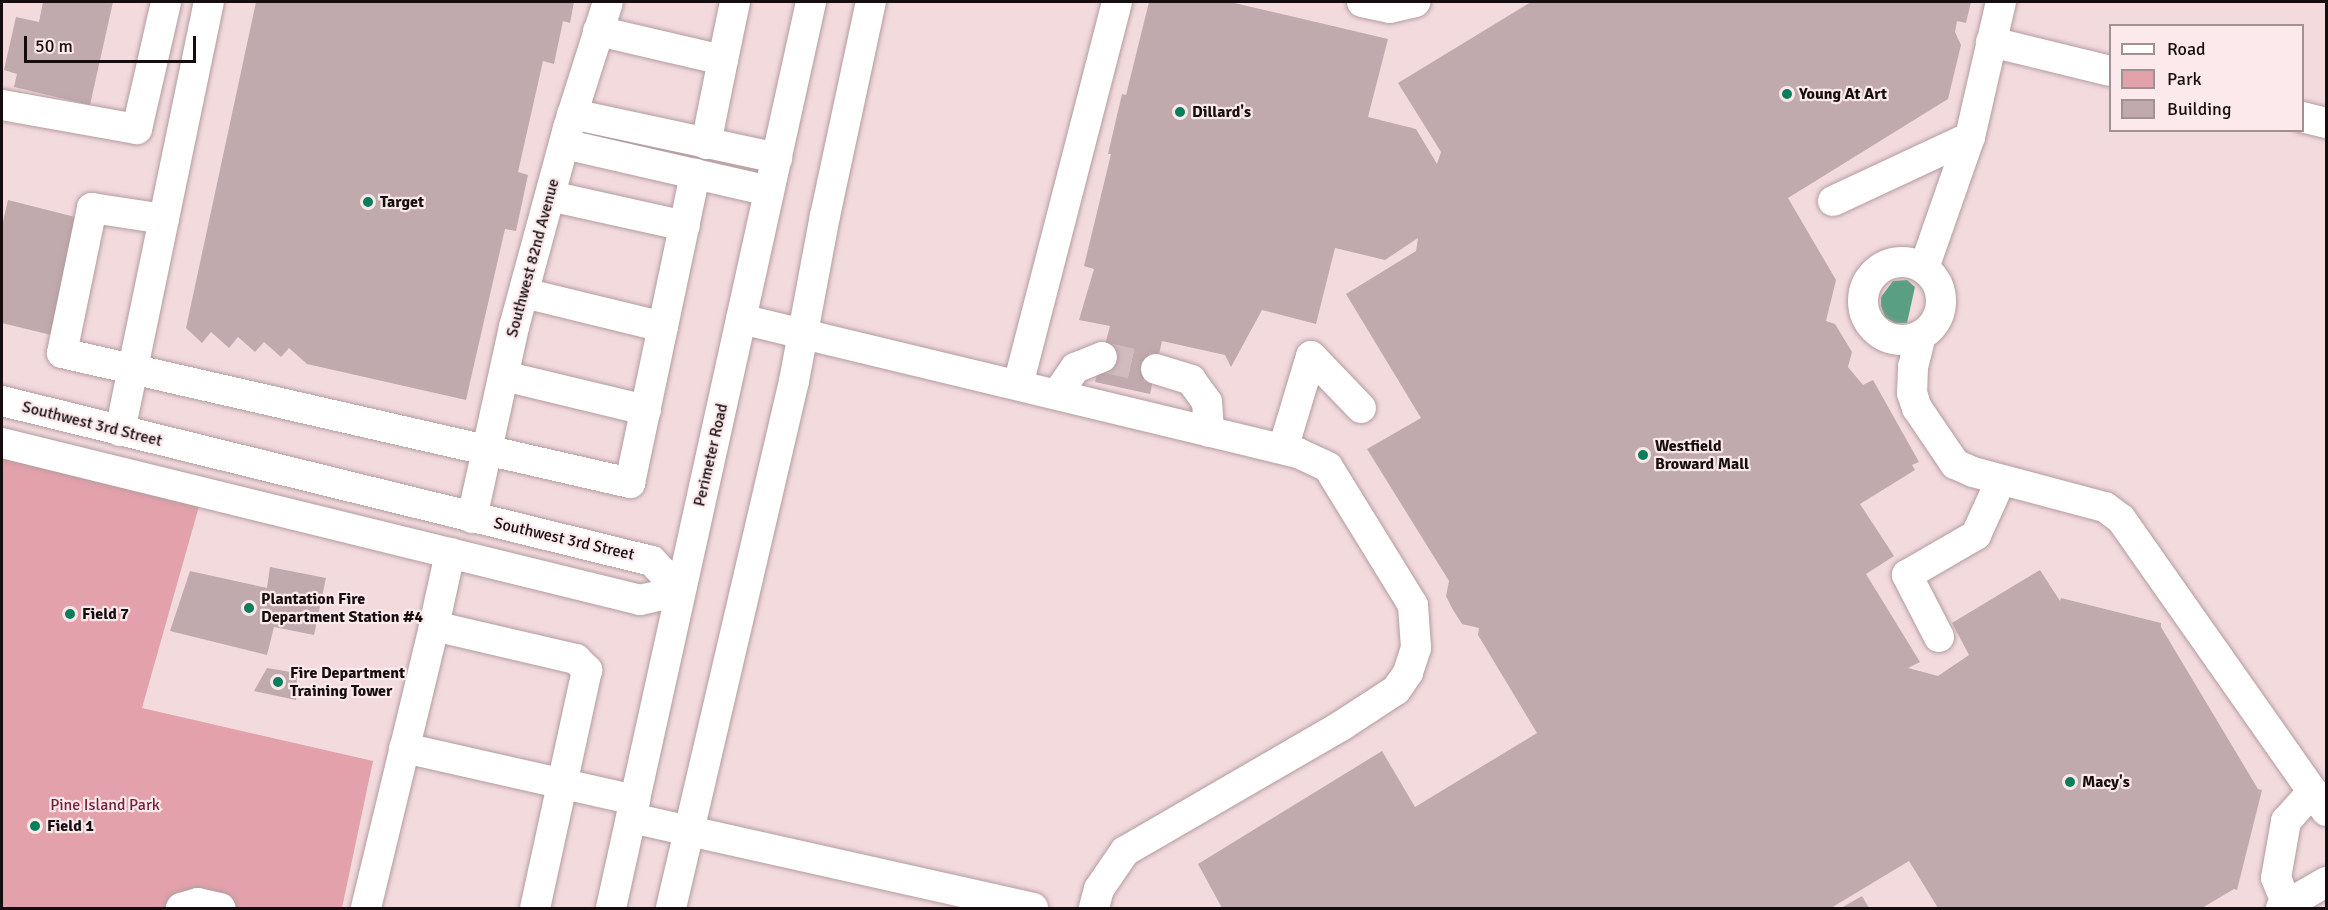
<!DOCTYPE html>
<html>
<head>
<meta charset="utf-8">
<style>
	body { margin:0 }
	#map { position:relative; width:2328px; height:910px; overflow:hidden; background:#f2dadd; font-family:Signika,sans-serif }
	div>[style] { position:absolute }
	.green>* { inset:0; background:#e2a1ab }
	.water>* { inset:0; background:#5a9f83 }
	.building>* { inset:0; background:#c1aaad }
	.minor-tunnel>* { height:30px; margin-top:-15px; transform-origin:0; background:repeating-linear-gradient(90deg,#d1bbbe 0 30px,transparent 0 45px) }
	.roads { filter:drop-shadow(0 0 2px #b39c9f) drop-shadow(0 0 2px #b39c9f) }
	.minor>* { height:30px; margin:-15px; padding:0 15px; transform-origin:15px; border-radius:15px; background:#fff }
	.minor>.ring { margin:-15px; padding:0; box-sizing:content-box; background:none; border:30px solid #fff; border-radius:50% }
	.dots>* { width:16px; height:16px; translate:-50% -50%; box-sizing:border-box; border:3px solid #fce9eb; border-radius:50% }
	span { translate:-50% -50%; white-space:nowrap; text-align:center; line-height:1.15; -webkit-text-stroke:4.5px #fce9eb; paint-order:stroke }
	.poi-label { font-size:16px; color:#150d0f; font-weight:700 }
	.left { translate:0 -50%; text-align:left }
	.street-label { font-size:16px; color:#150d0f }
	.park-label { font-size:16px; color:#732337 }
	.frame { position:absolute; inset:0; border:3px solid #150d0f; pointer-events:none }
	.legend { position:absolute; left:2109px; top:24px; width:195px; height:108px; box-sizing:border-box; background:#fce9eb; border:2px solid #a09193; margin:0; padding:8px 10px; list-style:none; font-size:18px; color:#150d0f }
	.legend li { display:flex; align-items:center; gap:12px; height:30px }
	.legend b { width:30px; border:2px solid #a09193 }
	.scale { position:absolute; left:24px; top:36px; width:172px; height:27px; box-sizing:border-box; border:3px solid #150d0f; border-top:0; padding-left:8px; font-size:18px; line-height:21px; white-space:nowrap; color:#150d0f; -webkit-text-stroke:4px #fce9eb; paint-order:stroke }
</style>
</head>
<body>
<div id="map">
	<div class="green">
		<div style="clip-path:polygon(2px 443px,203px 492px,142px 708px,373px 761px,342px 908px,2px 908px)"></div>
	</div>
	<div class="water">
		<div style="clip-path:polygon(1907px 280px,1915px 287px,1907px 323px,1895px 323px,1885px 317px,1881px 306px,1881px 297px,1893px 281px)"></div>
	</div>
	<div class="building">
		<div style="clip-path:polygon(43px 2px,113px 2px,90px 105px,14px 87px,17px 74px,4px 70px,16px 17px,39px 22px)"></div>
		<div style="clip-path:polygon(256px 2px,574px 2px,570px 23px,563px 21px,554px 64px,543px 61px,518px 172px,528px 175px,516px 231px,505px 229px,466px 400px,307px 364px,289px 348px,281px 357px,264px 342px,255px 352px,238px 337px,229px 348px,211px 332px,202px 343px,186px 328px)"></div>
		<div style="clip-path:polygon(1149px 2px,1230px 2px,1388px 39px,1368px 117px,1416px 129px,1437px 164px,1441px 152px,1398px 83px,1531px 2px,1971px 2px,1966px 23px,1957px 21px,1955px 32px,1961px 45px,1948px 99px,1788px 198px,1836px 280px,1826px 321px,1835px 324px,1852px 352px,1848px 367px,1863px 385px,1873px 380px,1919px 462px,1912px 465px,1915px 470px,1860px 504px,1894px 556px,1866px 574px,1920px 662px,1908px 668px,1938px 676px,1969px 655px,1952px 623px,2040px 570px,2060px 601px,2061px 598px,2161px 623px,2161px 627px,2258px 789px,2262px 790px,2237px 890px,2234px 889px,2202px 908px,1938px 908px,1909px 861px,1831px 908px,1222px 908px,1198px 864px,1382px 751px,1415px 807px,1537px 733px,1478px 635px,1479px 628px,1462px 624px,1453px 610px,1446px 596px,1449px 581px,1367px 449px,1421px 418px,1346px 294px,1416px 251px,1418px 238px,1385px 260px,1335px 248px,1316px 324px,1262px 310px,1231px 367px,1225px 355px,1162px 341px,1150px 394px,1095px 382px,1110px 326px,1079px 320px,1094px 269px,1084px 266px,1111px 154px,1108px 154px,1122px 94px,1126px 95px)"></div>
		<div style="clip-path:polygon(8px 200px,79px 218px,51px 335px,2px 323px,2px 226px)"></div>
		<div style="clip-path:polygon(270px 567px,326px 578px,314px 635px,274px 627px,267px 655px,170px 631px,190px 571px,267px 588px)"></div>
		<div style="clip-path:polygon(267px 668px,297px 673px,296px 700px,254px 691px)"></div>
		<div style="clip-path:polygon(1862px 896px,1869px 908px,1841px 908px)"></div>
	</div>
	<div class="minor-tunnel">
		<div style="left:1102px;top:357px;width:55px;rotate:12.5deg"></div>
	</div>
	<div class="roads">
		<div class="minor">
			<div style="left:1362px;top:2px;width:29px;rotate:12deg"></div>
			<div style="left:1390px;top:8px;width:26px;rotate:-13deg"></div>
			<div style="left:598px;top:31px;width:128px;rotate:13.1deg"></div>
			<div style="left:723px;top:60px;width:59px;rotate:-78.3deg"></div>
			<div style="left:1991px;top:42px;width:122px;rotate:13.7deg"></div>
			<div style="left:2px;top:105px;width:137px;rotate:10.1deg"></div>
			<div style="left:137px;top:129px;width:130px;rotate:-77.1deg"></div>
			<div style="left:572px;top:114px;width:210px;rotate:12.1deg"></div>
			<div style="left:2302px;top:117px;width:25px;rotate:14deg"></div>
			<div style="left:564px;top:144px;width:210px;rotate:12.9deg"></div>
			<div style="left:706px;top:144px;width:86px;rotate:-78.6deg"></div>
			<div style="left:550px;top:196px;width:138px;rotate:12.5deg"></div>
			<div style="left:1833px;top:201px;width:151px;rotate:-25deg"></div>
			<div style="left:164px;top:219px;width:73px;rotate:-171.3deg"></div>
			<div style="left:92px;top:208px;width:148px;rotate:101.7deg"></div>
			<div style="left:62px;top:353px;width:583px;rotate:12.89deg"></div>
			<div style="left:630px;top:483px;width:316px;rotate:-78.1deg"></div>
			<div class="ring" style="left:1863px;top:262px;width:48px;height:48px"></div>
			<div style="left:1924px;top:268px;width:139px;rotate:-70.7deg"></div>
			<div style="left:1970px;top:137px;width:139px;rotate:-77.1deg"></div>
			<div style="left:524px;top:293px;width:143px;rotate:13.7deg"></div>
			<div style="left:741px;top:319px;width:573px;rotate:13.53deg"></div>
			<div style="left:1298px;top:453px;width:33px;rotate:25deg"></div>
			<div style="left:1328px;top:467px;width:162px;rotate:58.4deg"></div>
			<div style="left:1413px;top:605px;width:43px;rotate:86deg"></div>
			<div style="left:1416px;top:648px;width:26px;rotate:108deg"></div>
			<div style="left:1408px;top:673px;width:21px;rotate:125deg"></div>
			<div style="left:1396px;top:690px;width:66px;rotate:146.8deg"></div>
			<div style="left:1341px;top:726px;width:250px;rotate:149.9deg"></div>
			<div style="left:1125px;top:851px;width:46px;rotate:124.4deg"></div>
			<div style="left:1099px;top:889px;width:20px;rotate:105deg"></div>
			<div style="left:1921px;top:335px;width:33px;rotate:104deg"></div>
			<div style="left:1913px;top:367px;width:26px;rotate:92deg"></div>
			<div style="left:1912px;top:393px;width:16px;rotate:72deg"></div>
			<div style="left:1917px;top:408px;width:68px;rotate:55.8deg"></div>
			<div style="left:1955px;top:464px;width:20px;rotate:24deg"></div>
			<div style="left:1973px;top:472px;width:137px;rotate:14.9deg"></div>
			<div style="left:2105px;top:507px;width:20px;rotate:37deg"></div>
			<div style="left:2121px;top:519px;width:357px;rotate:54.9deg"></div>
			<div style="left:1156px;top:369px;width:37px;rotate:17deg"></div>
			<div style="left:1191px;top:380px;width:27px;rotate:54deg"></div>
			<div style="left:1207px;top:402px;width:30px;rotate:86deg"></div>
			<div style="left:504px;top:376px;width:146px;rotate:13.5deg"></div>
			<div style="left:1018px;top:385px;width:396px;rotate:-75.5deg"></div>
			<div style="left:1057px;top:394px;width:32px;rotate:-55deg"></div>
			<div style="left:1075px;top:368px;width:29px;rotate:-22deg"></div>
			<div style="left:2px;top:401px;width:669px;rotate:13.83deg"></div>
			<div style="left:652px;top:561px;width:41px;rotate:47deg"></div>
			<div style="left:120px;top:431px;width:438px;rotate:-78.3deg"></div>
			<div style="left:2px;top:443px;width:657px;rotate:13.82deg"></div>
			<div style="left:640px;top:600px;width:41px;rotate:-12.7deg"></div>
			<div style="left:1283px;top:449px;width:97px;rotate:-73.2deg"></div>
			<div style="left:1311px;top:356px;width:72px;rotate:46.1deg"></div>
			<div style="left:472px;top:518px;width:196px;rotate:-77.6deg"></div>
			<div style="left:514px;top:327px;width:206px;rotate:-74.8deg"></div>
			<div style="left:568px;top:128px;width:132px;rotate:-72.4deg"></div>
			<div style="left:434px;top:626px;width:75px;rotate:-77.6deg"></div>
			<div style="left:1939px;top:637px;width:70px;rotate:-117.3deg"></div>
			<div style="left:1907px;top:575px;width:80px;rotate:-30.1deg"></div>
			<div style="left:1976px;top:535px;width:60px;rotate:-65.6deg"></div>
			<div style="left:404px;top:748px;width:237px;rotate:12.7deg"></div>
			<div style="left:631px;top:818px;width:412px;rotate:12.6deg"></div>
			<div style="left:2287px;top:905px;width:29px;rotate:-112deg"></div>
			<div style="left:2276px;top:878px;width:58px;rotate:-80deg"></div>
			<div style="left:2286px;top:821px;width:40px;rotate:-48deg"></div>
			<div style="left:181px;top:908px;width:18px;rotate:-16deg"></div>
			<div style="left:198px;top:903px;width:23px;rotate:13deg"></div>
			<div style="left:366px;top:908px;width:290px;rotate:-76.4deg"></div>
			<div style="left:434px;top:626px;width:146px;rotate:13.1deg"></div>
			<div style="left:576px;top:659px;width:16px;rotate:45deg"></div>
			<div style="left:587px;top:670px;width:244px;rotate:102.3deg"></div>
			<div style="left:611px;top:908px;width:928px;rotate:-77.55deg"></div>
			<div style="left:671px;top:908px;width:541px;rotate:-76.86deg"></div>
			<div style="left:794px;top:381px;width:168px;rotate:-79.4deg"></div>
			<div style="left:825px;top:216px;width:219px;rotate:-77.9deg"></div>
			<div style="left:2281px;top:908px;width:52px;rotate:-30deg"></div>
		</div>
	</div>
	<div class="dots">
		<div style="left:1787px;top:94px;background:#077e5c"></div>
		<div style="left:1180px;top:112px;background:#077e5c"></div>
		<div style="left:368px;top:202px;background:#077e5c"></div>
		<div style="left:1643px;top:455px;background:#077e5c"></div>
		<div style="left:249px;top:608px;background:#077e5c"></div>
		<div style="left:70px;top:614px;background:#077e5c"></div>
		<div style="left:278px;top:682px;background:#077e5c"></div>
		<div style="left:2070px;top:782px;background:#077e5c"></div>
		<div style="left:35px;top:826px;background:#077e5c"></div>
	</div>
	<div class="poi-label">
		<span class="left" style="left:1799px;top:94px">Young At Art</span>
		<span class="left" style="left:1192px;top:112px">Dillard's</span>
		<span class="left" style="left:380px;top:202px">Target</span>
		<span class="left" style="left:1655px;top:455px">Westfield<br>Broward Mall</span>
		<span class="left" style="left:261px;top:608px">Plantation Fire<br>Department Station #4</span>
		<span class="left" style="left:82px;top:614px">Field 7</span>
		<span class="left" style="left:290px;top:682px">Fire Department<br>Training Tower</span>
		<span class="left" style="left:2082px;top:782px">Macy's</span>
		<span class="left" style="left:47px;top:826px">Field 1</span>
	</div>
	<div class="street-label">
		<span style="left:533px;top:258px;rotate:-75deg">Southwest 82nd Avenue</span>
		<span style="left:92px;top:424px;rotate:14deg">Southwest 3rd Street</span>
		<span style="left:711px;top:455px;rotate:-77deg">Perimeter Road</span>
		<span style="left:564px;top:539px;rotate:13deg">Southwest 3rd Street</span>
	</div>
	<div class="park-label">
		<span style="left:105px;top:805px">Pine Island Park</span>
	</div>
	<div class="frame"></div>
	<ul class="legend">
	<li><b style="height:8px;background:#fff"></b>Road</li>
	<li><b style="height:16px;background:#e2a1ab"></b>Park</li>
	<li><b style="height:16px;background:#c1aaad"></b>Building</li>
	</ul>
	<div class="scale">50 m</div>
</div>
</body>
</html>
